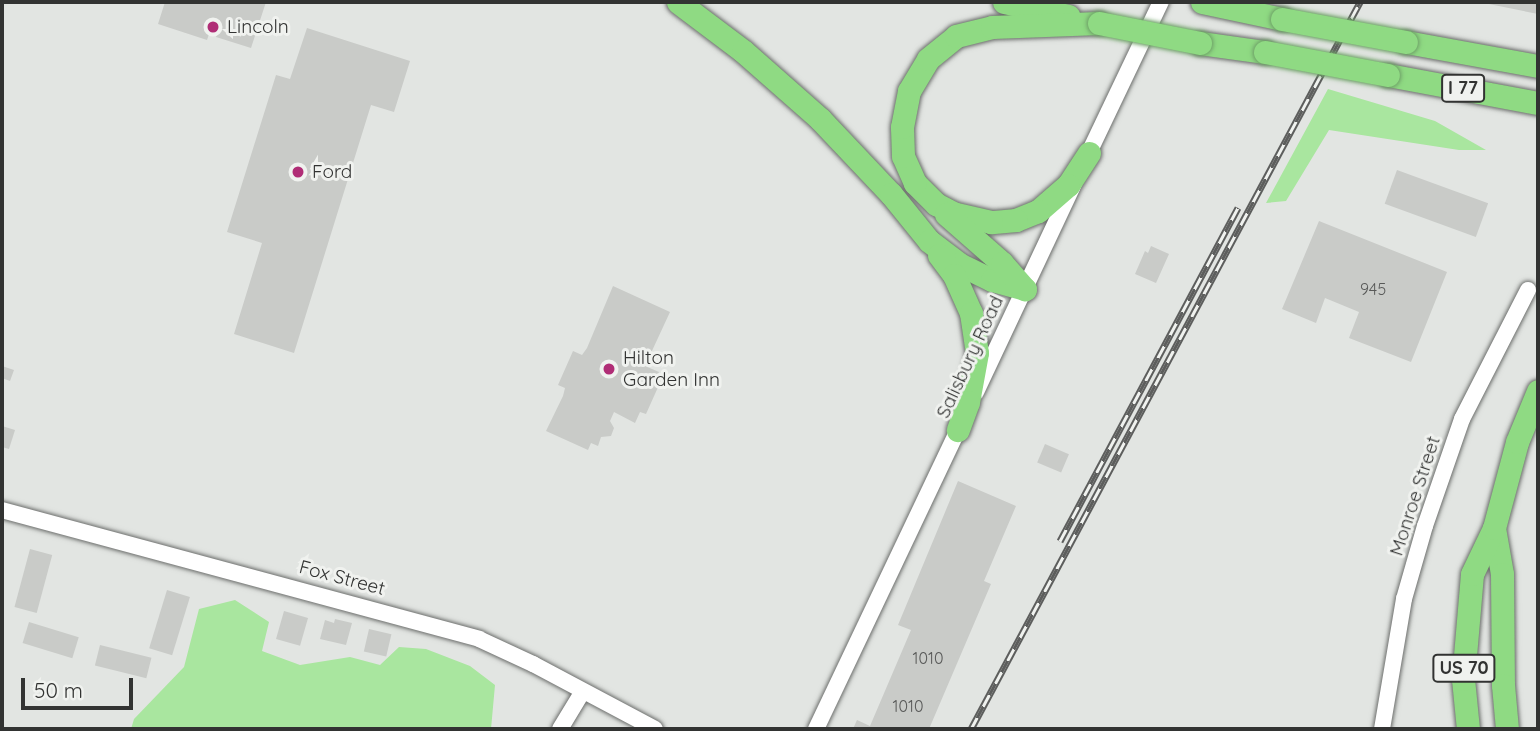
<!DOCTYPE html>
<html>
<head>
<meta charset="utf-8">
<style>
	body { margin:0 }
	#map { position:relative; width:1540px; height:731px; overflow:hidden; background:#e2e5e2; font-family:Quicksand,sans-serif }
	div>[style] { position:absolute }
	.green>* { inset:0; background:#a9e69f }
	.building>* { inset:0; background:#c9cbc8; transform-origin:0 0 }
	.roads { filter:drop-shadow(0 0 2px #6c6e6c) drop-shadow(0 0 2px #6c6e6c) }
	.minor>* { height:16px; margin:-8px; padding:0 8px; transform-origin:8px; border-radius:8px; background:#fff }
	.highway>* { height:23px; margin:-11.5px; padding:0 11.5px; transform-origin:11.5px; border-radius:11.5px; background:#8fda83 }
	.rail>* { height:7px; margin-top:-3.5px; transform-origin:0; background:repeating-linear-gradient(90deg,#f0f2ef 0 13px,#5d5e5d 0 26px); box-sizing:border-box; border-block:2px solid #5d5e5d }
	.bridges { filter:drop-shadow(0 0 2px #6ea067) drop-shadow(0 0 2px #6ea067) }
	.highway-bridge>* { height:23px; margin:-11.5px; padding:0 11.5px; transform-origin:11.5px; border-radius:11.5px; background:#8fda83 }
	.dots>* { width:19px; height:19px; translate:-50% -50%; box-sizing:border-box; border:4px solid #f0f2ef; border-radius:50% }
	span { translate:-50% -50%; white-space:nowrap; text-align:center; line-height:1.15; -webkit-text-stroke:6px #f0f2ef; paint-order:stroke }
	.number-label { font-size:16px; color:#585958 }
	.number-label span { -webkit-text-stroke-width:0 }
	.shield-label span { padding:2px 5px; background:#f0f2ef; border:2px solid; border-radius:5px; -webkit-text-stroke-width:0 }
	.shield-label { font-size:18px; color:#323332; font-weight:700 }
	.poi-label { font-size:19px; color:#323332 }
	.left { translate:0 -50%; text-align:left }
	.street-label { font-size:19px; color:#323332 }
	.frame { position:absolute; inset:0; border:4px solid #323332; pointer-events:none }
	.scale { position:absolute; left:21px; top:678px; width:112px; height:32px; box-sizing:border-box; border:4px solid #323332; border-top:0; padding-left:9px; font-size:21px; line-height:24px; white-space:nowrap; color:#323332; -webkit-text-stroke:5px #f0f2ef; paint-order:stroke }
</style>
</head>
<body>
<div id="map">
	<div class="green">
		<div style="clip-path:polygon(1328px 89px,1435px 121px,1486px 150px,1459px 150px,1329px 130px,1286px 201px,1266px 203px)"></div>
		<div style="clip-path:polygon(235px 600px,269px 622px,262px 651px,300px 665px,350px 657px,380px 665px,399px 647px,426px 649px,470px 666px,495px 685px,491px 729px,131px 729px,134px 719px,184px 667px,199px 609px)"></div>
	</div>
	<div class="building">
		<div style="clip-path:polygon(165px 2px,266px 2px,251px 48px,216px 37px,217px 33px,210px 31px,207px 40px,158px 24px)"></div>
		<div style="clip-path:polygon(1538px 2px,1538px 14px,1484px 3px,1484px 2px)"></div>
		<div style="clip-path:polygon(307px 28px,410px 61px,394px 112px,371px 105px,294px 353px,234px 334px,262px 243px,227px 232px,276px 75px,290px 79px)"></div>
		<div style="left:1397px;top:170px;width:97px;height:36px;rotate:20deg"></div>
		<div style="clip-path:polygon(1319px 221px,1447px 272px,1411px 362px,1349px 338px,1359px 312px,1325px 298px,1316px 323px,1282px 309px)"></div>
		<div style="clip-path:polygon(1151px 246px,1169px 254px,1156px 283px,1135px 274px,1145px 251px,1148px 253px)"></div>
		<div style="clip-path:polygon(613px 286px,670px 312px,645px 366px,659px 372px,654px 383px,659px 385px,646px 414px,640px 412px,635px 423px,614px 412px,610px 421px,614px 428px,611px 436px,601px 437px,598px 446px,591px 443px,588px 450px,546px 431px,563px 396px,565px 388px,558px 385px,573px 351px,582px 355px,587px 348px)"></div>
		<div style="clip-path:polygon(2px 366px,14px 370px,10px 381px,2px 378px)"></div>
		<div style="clip-path:polygon(2px 426px,15px 430px,9px 449px,2px 447px)"></div>
		<div style="left:1045px;top:444px;width:26px;height:20px;rotate:23deg"></div>
		<div style="clip-path:polygon(958px 481px,1016px 506px,984px 581px,991px 584px,929px 729px,853px 729px,857px 720px,870px 726px,911px 630px,898px 625px)"></div>
		<div style="left:30px;top:549px;width:23px;height:60px;rotate:15deg"></div>
		<div style="left:167px;top:590px;width:24px;height:61px;rotate:17deg"></div>
		<div style="left:284px;top:611px;width:25px;height:29px;rotate:16deg"></div>
		<div style="clip-path:polygon(335px 619px,352px 623px,346px 645px,320px 639px,325px 620px,334px 623px)"></div>
		<div style="left:29px;top:622px;width:52px;height:22px;rotate:17deg"></div>
		<div style="left:369px;top:629px;width:23px;height:23px;rotate:13deg"></div>
		<div style="left:100px;top:645px;width:53px;height:21px;rotate:14deg"></div>
	</div>
	<div class="roads">
		<div class="minor">
			<div style="left:1085px;top:161px;width:176px;rotate:-64.5deg"></div>
			<div style="left:976px;top:392px;width:230px;rotate:-64.8deg"></div>
			<div style="left:2px;top:510px;width:494px;rotate:15.1deg"></div>
			<div style="left:479px;top:639px;width:60px;rotate:24.8deg"></div>
			<div style="left:533px;top:664px;width:138px;rotate:28deg"></div>
			<div style="left:560px;top:729px;width:44px;rotate:-58.8deg"></div>
			<div style="left:816px;top:729px;width:340px;rotate:-64.6deg"></div>
			<div style="left:1382px;top:729px;width:132px;rotate:-80.4deg"></div>
			<div style="left:1404px;top:599px;width:76px;rotate:-74deg"></div>
			<div style="left:1425px;top:526px;width:113px;rotate:-70.9deg"></div>
			<div style="left:1462px;top:419px;width:145px;rotate:-62.9deg"></div>
		</div>
		<div class="highway">
			<div style="left:678px;top:2px;width:81px;rotate:37deg"></div>
			<div style="left:743px;top:51px;width:103px;rotate:41.4deg"></div>
			<div style="left:820px;top:119px;width:103px;rotate:46.6deg"></div>
			<div style="left:891px;top:194px;width:60px;rotate:51deg"></div>
			<div style="left:929px;top:241px;width:38px;rotate:37deg"></div>
			<div style="left:959px;top:264px;width:37px;rotate:26deg"></div>
			<div style="left:992px;top:280px;width:34px;rotate:15deg"></div>
			<div style="left:1004px;top:2px;width:66px;rotate:12.3deg"></div>
			<div style="left:1202px;top:2px;width:82px;rotate:12deg"></div>
			<div style="left:1406px;top:42px;width:134px;rotate:10.3deg"></div>
			<div style="left:1200px;top:43px;width:66px;rotate:7.9deg"></div>
			<div style="left:1388px;top:75px;width:153px;rotate:10.6deg"></div>
			<div style="left:1089px;top:153px;width:38px;rotate:123deg"></div>
			<div style="left:1068px;top:185px;width:40px;rotate:139deg"></div>
			<div style="left:1038px;top:211px;width:24px;rotate:158deg"></div>
			<div style="left:1016px;top:220px;width:25px;rotate:175deg"></div>
			<div style="left:991px;top:222px;width:39px;rotate:-167deg"></div>
			<div style="left:953px;top:213px;width:19px;rotate:-152deg"></div>
			<div style="left:936px;top:204px;width:30px;rotate:-135deg"></div>
			<div style="left:915px;top:183px;width:30px;rotate:-114deg"></div>
			<div style="left:903px;top:156px;width:29px;rotate:-92deg"></div>
			<div style="left:902px;top:127px;width:37px;rotate:-79deg"></div>
			<div style="left:909px;top:91px;width:37px;rotate:-59deg"></div>
			<div style="left:928px;top:59px;width:36px;rotate:-39deg"></div>
			<div style="left:956px;top:36px;width:37px;rotate:-14deg"></div>
			<div style="left:992px;top:27px;width:107px;rotate:-2.1deg"></div>
			<div style="left:946px;top:214px;width:74px;rotate:41.2deg"></div>
			<div style="left:1002px;top:263px;width:35px;rotate:49deg"></div>
			<div style="left:939px;top:255px;width:25px;rotate:53deg"></div>
			<div style="left:954px;top:275px;width:42px;rotate:65.9deg"></div>
			<div style="left:971px;top:313px;width:40px;rotate:81.5deg"></div>
			<div style="left:977px;top:353px;width:50px;rotate:100.4deg"></div>
			<div style="left:968px;top:402px;width:30px;rotate:110deg"></div>
			<div style="left:1494px;top:528px;width:47px;rotate:80.1deg"></div>
			<div style="left:1502px;top:574px;width:111px;rotate:89.5deg"></div>
			<div style="left:1503px;top:685px;width:44px;rotate:84.8deg"></div>
			<div style="left:1468px;top:729px;width:50px;rotate:-95.7deg"></div>
			<div style="left:1463px;top:679px;width:105px;rotate:-85.1deg"></div>
			<div style="left:1472px;top:574px;width:51px;rotate:-64.4deg"></div>
			<div style="left:1494px;top:528px;width:89px;rotate:-75deg"></div>
			<div style="left:1517px;top:442px;width:55px;rotate:-67.6deg"></div>
		</div>
	</div>
	<div class="rail">
		<div style="left:1060px;top:541px;width:378px;rotate:-61.9deg"></div>
		<div style="left:971px;top:729px;width:825px;rotate:-61.85deg"></div>
	</div>
	<div class="bridges">
		<div class="highway-bridge">
			<div style="left:1282px;top:19px;width:126px;rotate:10.5deg"></div>
			<div style="left:1099px;top:23px;width:103px;rotate:11.2deg"></div>
			<div style="left:1265px;top:52px;width:125px;rotate:10.6deg"></div>
		</div>
	</div>
	<div class="dots">
		<div style="left:213px;top:27px;background:#b02d76"></div>
		<div style="left:298px;top:172px;background:#b02d76"></div>
		<div style="left:609px;top:369px;background:#b02d76"></div>
	</div>
	<div class="number-label">
		<span style="left:1373px;top:289px">945</span>
		<span style="left:928px;top:658px">1010</span>
		<span style="left:908px;top:706px">1010</span>
	</div>
	<div class="shield-label">
		<span style="left:1463px;top:88px">I 77</span>
		<span style="left:1464px;top:668px">US 70</span>
	</div>
	<div class="poi-label">
		<span class="left" style="left:227px;top:27px">Lincoln</span>
		<span class="left" style="left:312px;top:172px">Ford</span>
		<span class="left" style="left:623px;top:369px">Hilton<br>Garden Inn</span>
	</div>
	<div class="street-label">
		<span style="left:970px;top:357px;rotate:-65deg">Salisbury Road</span>
		<span style="left:1415px;top:496px;rotate:-72deg">Monroe Street</span>
		<span style="left:342px;top:578px;rotate:15deg">Fox Street</span>
	</div>
	<div class="frame"></div>
	<div class="scale">50 m</div>
</div>
</body>
</html>
